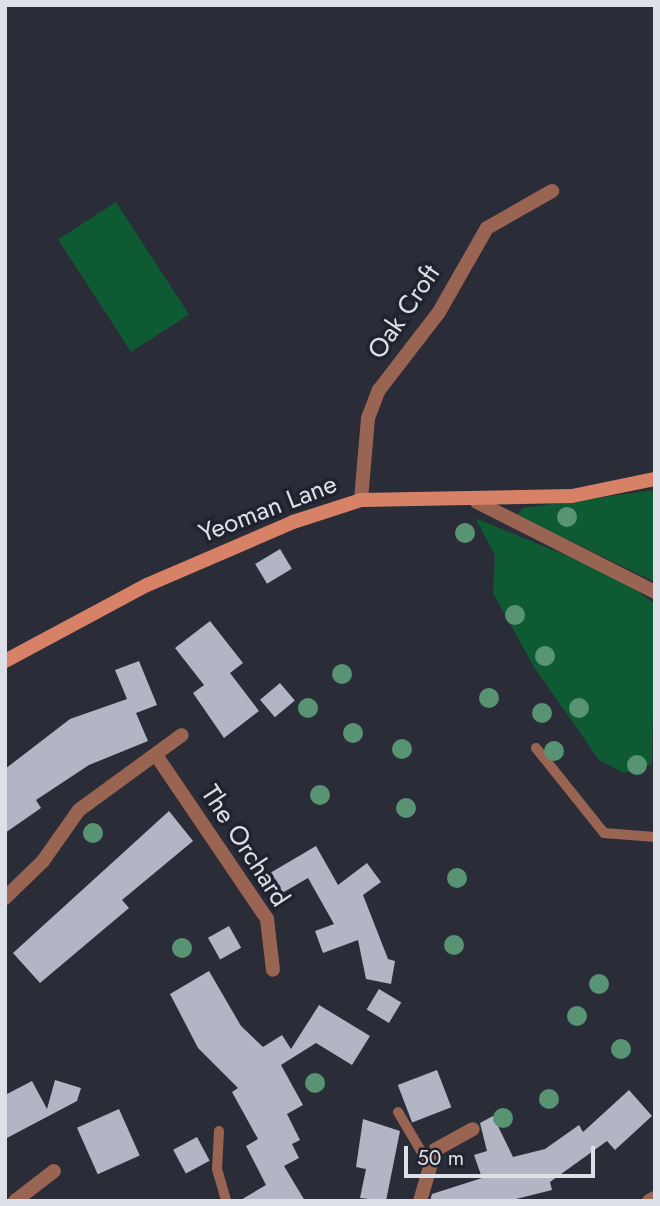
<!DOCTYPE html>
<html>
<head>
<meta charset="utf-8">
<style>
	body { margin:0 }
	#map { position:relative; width:660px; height:1206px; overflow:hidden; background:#2a2c38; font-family:Jost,sans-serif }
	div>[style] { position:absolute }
	.green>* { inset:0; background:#0e5a33; transform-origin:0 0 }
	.building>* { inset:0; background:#b1b5c4; transform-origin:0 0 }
	.lane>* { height:10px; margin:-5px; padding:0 5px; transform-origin:5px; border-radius:5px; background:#9a6452 }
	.street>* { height:14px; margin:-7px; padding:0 7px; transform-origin:7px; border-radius:7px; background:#9a6452 }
	.secondary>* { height:14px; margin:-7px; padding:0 7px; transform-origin:7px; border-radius:7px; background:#d78266 }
	.trees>* { width:20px; height:20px; margin:-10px; border-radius:50%; background:#589374 }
	span { translate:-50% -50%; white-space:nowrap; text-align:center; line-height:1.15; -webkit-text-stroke:7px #20222e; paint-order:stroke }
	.street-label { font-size:26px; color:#dee0e8 }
	.frame { position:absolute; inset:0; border:7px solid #dee0e8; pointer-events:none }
	.scale { position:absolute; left:404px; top:1146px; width:191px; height:32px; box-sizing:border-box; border:4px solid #dee0e8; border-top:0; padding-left:9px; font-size:21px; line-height:24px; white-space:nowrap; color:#dee0e8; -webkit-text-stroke:5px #20222e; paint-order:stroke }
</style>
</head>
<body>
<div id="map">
	<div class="green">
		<div style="left:116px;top:202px;width:134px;height:69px;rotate:57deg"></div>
		<div style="clip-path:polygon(655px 490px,655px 582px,517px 515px,523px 508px)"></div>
		<div style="clip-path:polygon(475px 518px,614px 575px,655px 604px,652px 764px,624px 773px,599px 760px,534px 667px,493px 593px,495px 555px)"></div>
	</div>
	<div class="building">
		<div style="left:280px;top:549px;width:23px;height:29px;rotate:59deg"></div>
		<div style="clip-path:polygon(210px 621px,243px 663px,230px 673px,259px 711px,224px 738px,193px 693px,204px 685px,175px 648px)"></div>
		<div style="clip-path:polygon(139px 661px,157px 705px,136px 713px,148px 741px,89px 765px,36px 800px,41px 808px,5px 833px,5px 769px,70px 719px,127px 699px,115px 670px)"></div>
		<div style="left:280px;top:683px;width:23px;height:26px;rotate:50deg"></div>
		<div style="clip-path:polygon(169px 811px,193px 841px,122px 900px,129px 908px,40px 983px,13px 953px)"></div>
		<div style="clip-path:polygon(316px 846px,338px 885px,367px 863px,381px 882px,363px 895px,388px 959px,395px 961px,391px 984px,366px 979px,358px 940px,323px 953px,315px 931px,334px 924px,308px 878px,277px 896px,265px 876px)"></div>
		<div style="left:229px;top:926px;width:25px;height:24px;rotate:61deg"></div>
		<div style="clip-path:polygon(209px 971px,241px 1026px,263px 1047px,282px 1035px,291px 1049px,319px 1005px,370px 1036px,352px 1065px,316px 1043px,281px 1065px,303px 1105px,287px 1114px,300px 1140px,292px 1144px,299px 1158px,284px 1166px,305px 1201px,239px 1201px,266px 1185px,246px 1146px,258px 1139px,232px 1092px,238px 1088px,198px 1048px,170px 994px)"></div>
		<div style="left:379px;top:989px;width:26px;height:24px;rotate:31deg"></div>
		<div style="left:437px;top:1070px;width:40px;height:42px;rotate:69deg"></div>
		<div style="clip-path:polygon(55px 1080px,81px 1088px,77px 1101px,5px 1139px,5px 1095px,32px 1081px,47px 1109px)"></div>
		<div style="clip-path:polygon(629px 1090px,652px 1116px,615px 1150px,607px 1141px,550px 1182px,552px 1190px,508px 1201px,430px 1201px,432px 1194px,482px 1178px,474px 1155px,487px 1151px,480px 1123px,493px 1116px,513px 1157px,545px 1149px,579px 1125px,583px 1132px)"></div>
		<div style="left:119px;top:1109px;width:51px;height:46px;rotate:66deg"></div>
		<div style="clip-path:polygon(363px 1119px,400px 1131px,386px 1201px,360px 1198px,366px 1169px,356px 1167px)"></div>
		<div style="left:197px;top:1137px;width:27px;height:27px;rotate:62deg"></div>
	</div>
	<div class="lane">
		<div style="left:536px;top:748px;width:109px;rotate:51.3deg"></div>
		<div style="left:604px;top:833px;width:51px;rotate:4.5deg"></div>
		<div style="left:398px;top:1112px;width:59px;rotate:59.5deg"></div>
		<div style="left:219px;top:1131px;width:38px;rotate:93deg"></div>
		<div style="left:217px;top:1169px;width:33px;rotate:74deg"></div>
	</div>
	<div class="street">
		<div style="left:361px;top:500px;width:82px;rotate:-85.1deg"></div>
		<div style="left:368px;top:418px;width:30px;rotate:-69deg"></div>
		<div style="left:379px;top:390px;width:98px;rotate:-52.4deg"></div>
		<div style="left:439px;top:312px;width:97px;rotate:-60.3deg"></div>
		<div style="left:487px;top:228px;width:75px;rotate:-29.6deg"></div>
		<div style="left:477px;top:502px;width:199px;rotate:26.8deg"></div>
		<div style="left:156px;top:755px;width:198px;rotate:55.9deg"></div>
		<div style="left:267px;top:919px;width:51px;rotate:83.3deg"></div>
		<div style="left:5px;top:898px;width:53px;rotate:-44.2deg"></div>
		<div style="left:43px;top:861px;width:62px;rotate:-54.8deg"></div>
		<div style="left:79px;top:810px;width:127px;rotate:-36.1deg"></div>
		<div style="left:15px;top:1201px;width:49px;rotate:-37.6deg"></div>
		<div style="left:420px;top:1201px;width:53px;rotate:-73.6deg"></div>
		<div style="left:435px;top:1150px;width:43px;rotate:-28.9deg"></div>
		<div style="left:649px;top:1201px;width:7px;rotate:-27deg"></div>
	</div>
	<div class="secondary">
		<div style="left:5px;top:661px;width:161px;rotate:-28.2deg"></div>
		<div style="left:147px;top:585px;width:159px;rotate:-23.3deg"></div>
		<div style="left:293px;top:522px;width:71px;rotate:-17.9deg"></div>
		<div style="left:361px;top:500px;width:211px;rotate:-1.1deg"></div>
		<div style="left:572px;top:496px;width:85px;rotate:-11.6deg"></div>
	</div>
	<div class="trees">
		<div style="left:567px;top:517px"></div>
		<div style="left:465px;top:533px"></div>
		<div style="left:515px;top:615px"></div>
		<div style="left:545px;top:656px"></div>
		<div style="left:342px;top:674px"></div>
		<div style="left:489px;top:698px"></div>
		<div style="left:308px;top:708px"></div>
		<div style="left:579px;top:708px"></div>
		<div style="left:542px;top:713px"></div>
		<div style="left:353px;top:733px"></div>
		<div style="left:402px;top:749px"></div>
		<div style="left:554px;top:751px"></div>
		<div style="left:637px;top:765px"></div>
		<div style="left:320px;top:795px"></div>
		<div style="left:406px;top:808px"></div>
		<div style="left:93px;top:833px"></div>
		<div style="left:457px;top:878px"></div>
		<div style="left:454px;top:945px"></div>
		<div style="left:182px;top:948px"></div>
		<div style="left:599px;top:984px"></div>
		<div style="left:577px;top:1016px"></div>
		<div style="left:621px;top:1049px"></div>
		<div style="left:315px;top:1083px"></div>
		<div style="left:549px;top:1099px"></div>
		<div style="left:503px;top:1118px"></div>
	</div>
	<div class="street-label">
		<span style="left:404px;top:312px;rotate:-56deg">Oak Croft</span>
		<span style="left:268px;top:509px;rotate:-21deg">Yeoman Lane</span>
		<span style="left:245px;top:846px;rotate:57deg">The Orchard</span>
	</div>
	<div class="frame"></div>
	<div class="scale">50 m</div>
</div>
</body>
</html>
